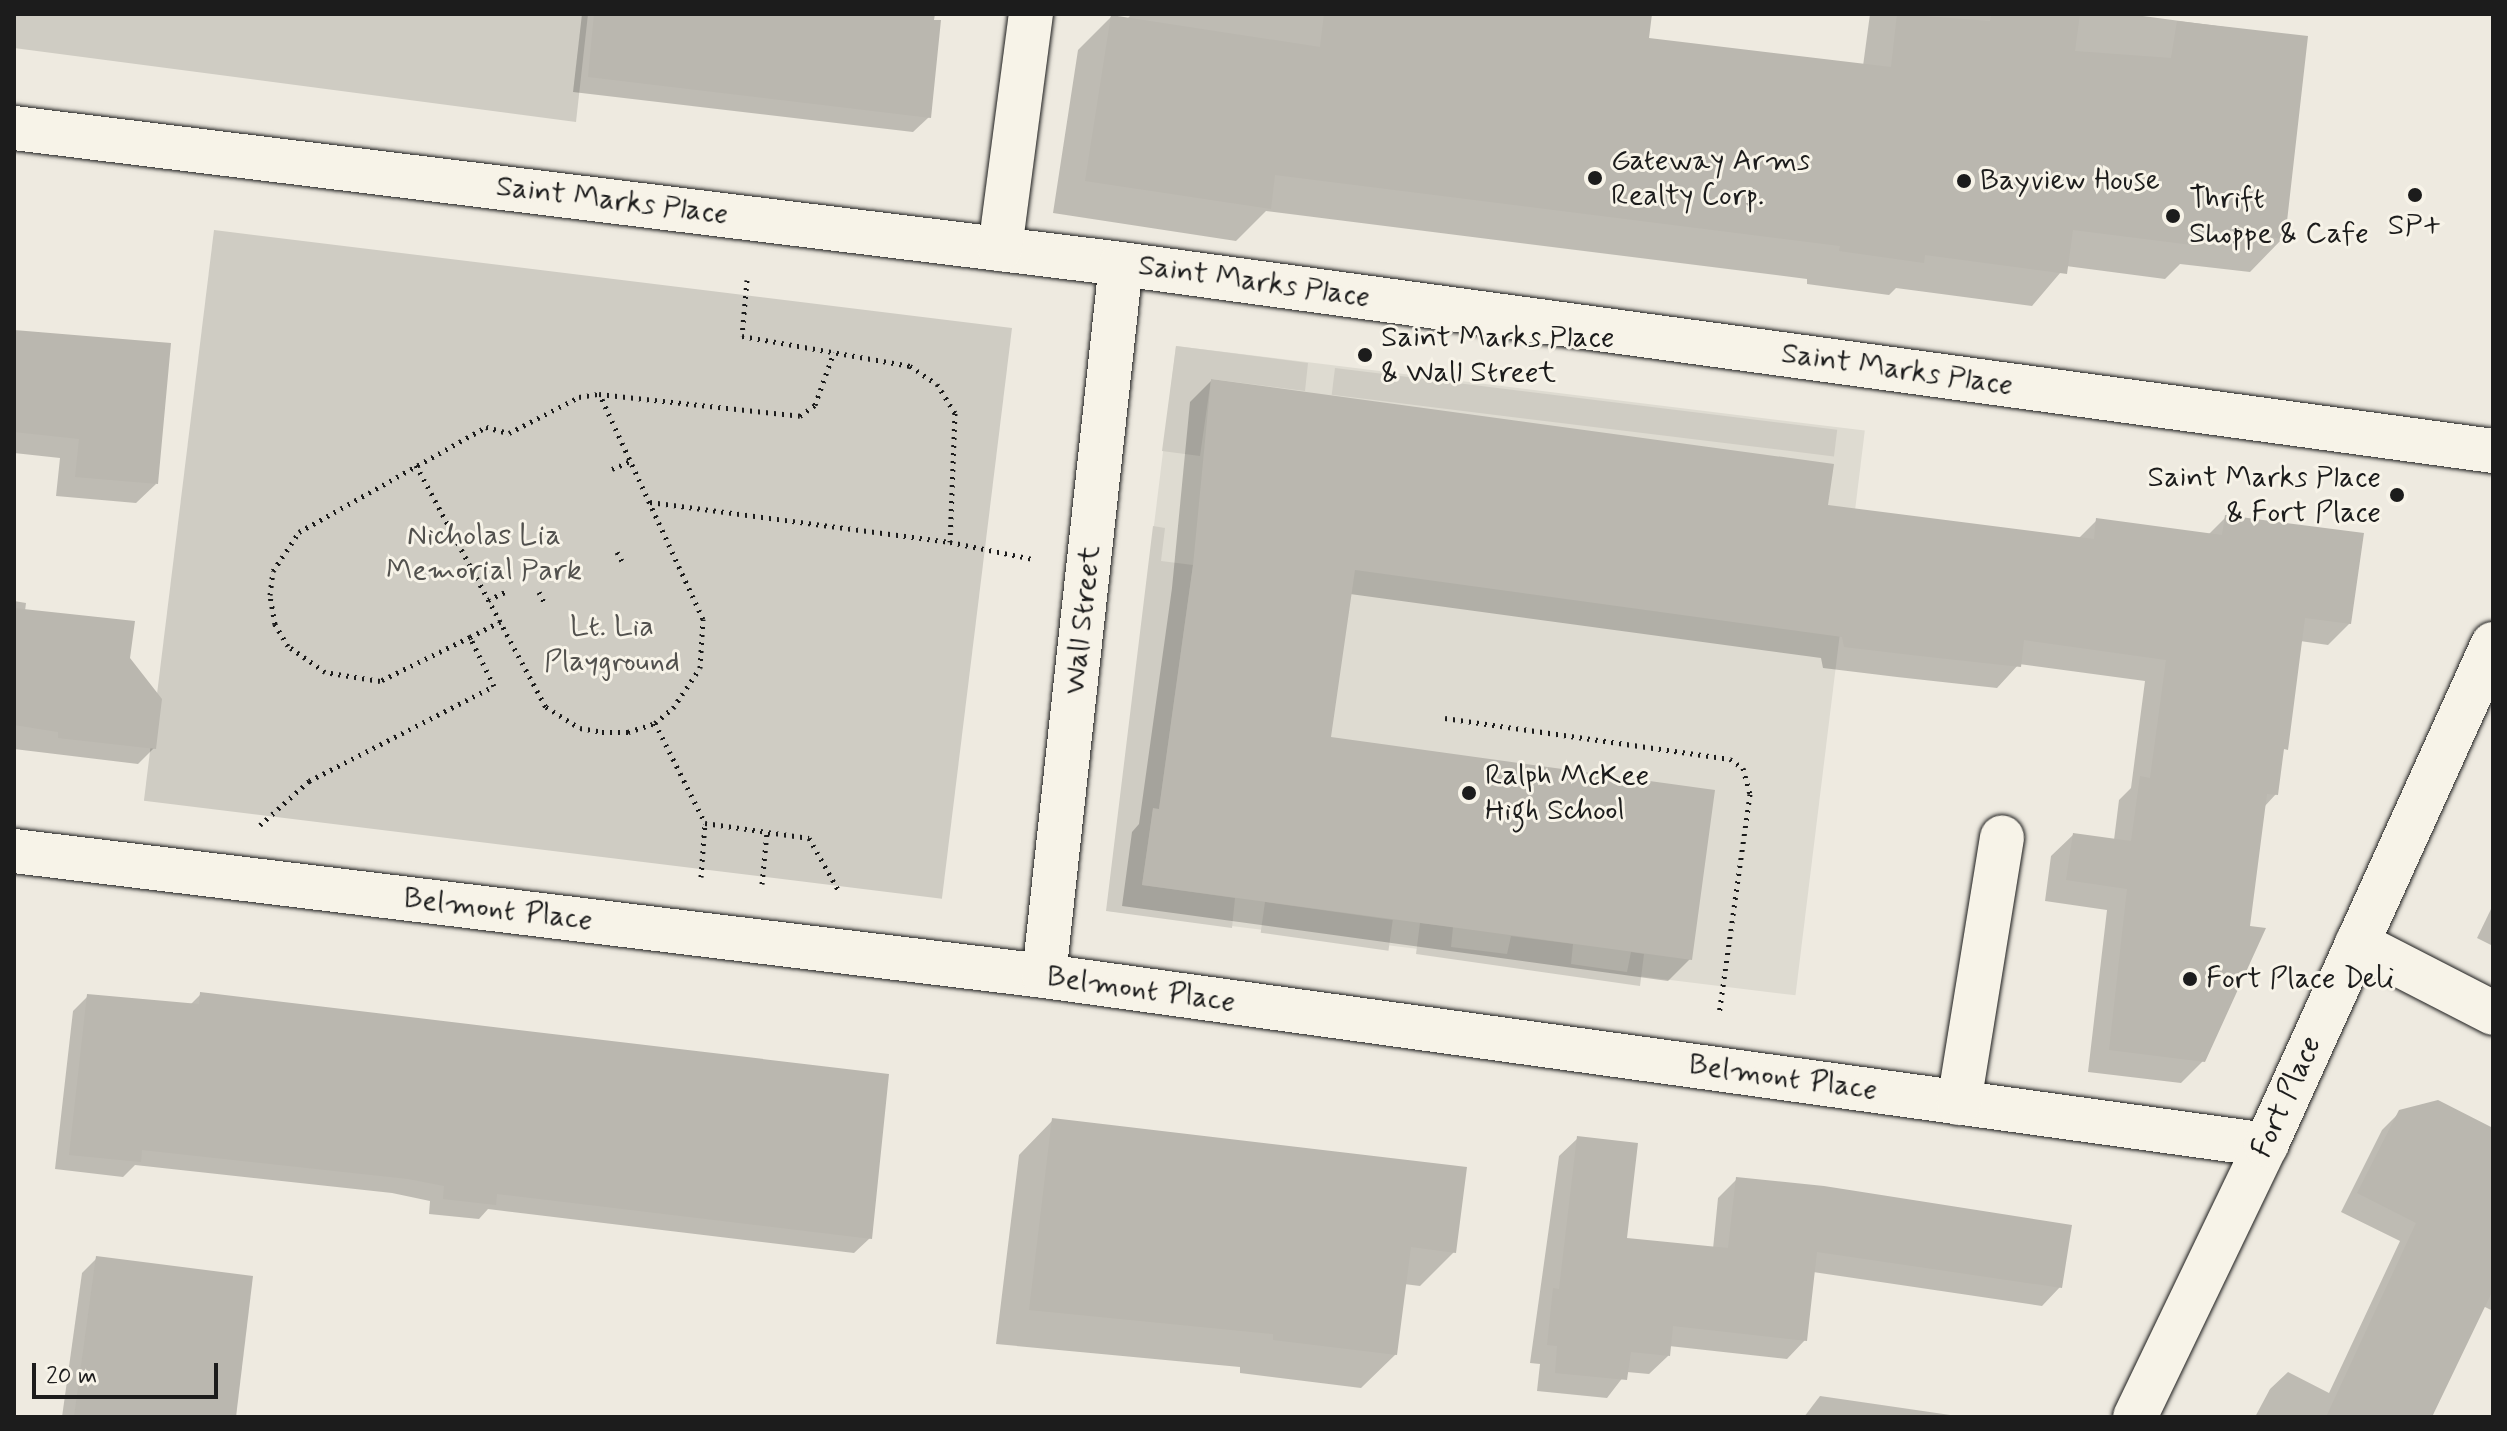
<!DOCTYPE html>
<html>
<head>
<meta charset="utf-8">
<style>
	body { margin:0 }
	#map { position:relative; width:2507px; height:1431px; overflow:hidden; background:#eeeae0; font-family:Mynerve,sans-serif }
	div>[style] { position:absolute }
	.built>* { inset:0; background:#dedbd1; transform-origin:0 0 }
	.green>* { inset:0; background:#cfccc3; transform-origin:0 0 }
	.shadow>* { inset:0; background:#0003 }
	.building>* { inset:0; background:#bab7af }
	.path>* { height:5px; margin-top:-2.5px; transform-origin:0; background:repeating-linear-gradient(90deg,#1c1c1c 0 2px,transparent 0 8px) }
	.roads { filter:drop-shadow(0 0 2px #1c1c1c) drop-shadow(0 0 2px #1c1c1c) }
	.minor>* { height:44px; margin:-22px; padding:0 22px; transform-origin:22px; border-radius:22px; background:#f7f3e8 }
	.dots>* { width:22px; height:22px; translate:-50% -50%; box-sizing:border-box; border:4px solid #f7f3e8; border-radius:50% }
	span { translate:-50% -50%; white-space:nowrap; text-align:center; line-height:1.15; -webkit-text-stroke:6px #f7f3e8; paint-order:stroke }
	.poi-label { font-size:30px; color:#1c1c1c }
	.left { translate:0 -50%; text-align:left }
	.right { translate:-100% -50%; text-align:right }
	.street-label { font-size:30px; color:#1c1c1c }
	.park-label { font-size:30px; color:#52514e }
	.frame { position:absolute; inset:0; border:16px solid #1c1c1c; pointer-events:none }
	.scale { position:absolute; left:32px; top:1363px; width:186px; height:36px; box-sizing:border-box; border:4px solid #1c1c1c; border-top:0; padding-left:10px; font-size:24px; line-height:28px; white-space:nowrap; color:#1c1c1c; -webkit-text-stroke:6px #f7f3e8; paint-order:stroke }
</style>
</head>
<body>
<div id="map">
	<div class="built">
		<div style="left:1176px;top:346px;width:694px;height:569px;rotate:7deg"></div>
	</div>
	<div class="green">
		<div style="clip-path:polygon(14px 14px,588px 14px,576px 122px,14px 48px)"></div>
		<div style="left:214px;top:230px;width:804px;height:575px;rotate:7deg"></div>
		<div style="clip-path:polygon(1176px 346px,1308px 363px,1305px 391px,1211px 379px,1200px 456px,1162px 451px)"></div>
		<div style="left:1335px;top:368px;width:506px;height:27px;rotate:7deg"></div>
		<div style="clip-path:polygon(1153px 526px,1165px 528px,1161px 561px,1193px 565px,1159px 809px,1153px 809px,1142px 885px,1235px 898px,1232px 928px,1106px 911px)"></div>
		<div style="left:1265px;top:902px;width:129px;height:31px;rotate:8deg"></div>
		<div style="clip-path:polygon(1420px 923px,1453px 927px,1451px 947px,1507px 954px,1511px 936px,1573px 944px,1571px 964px,1627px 972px,1631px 952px,1644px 954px,1640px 986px,1416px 954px)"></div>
	</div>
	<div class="shadow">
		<div style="clip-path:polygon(582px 14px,933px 14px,929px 117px,913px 132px,573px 92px)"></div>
		<div style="clip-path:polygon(1132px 14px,1650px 14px,1647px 39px,1863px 66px,1870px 14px,2128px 14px,2306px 38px,2283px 238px,2250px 272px,2180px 264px,2165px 279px,2066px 266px,2032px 306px,1896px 288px,1889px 295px,1807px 284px,1807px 279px,1266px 211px,1236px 241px,1053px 213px,1078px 50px,1111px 17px,1127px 19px)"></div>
		<div style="clip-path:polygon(14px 330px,156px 484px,136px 503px,56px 496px,60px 458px,14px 453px)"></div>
		<div style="clip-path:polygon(1211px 381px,1825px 507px,2078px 539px,2097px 520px,2208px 535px,2226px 517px,2350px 623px,2328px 645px,2300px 641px,2276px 794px,2264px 807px,2203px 1061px,2181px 1083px,2088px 1072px,2107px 910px,2045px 901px,2051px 856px,2073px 835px,2114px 840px,2119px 800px,2131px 788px,2145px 681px,2019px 664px,1997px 688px,1897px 677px,1823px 668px,1821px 658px,1350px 594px,1329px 739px,1690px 959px,1668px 981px,1122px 906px,1132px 832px,1139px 824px,1172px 588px,1190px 402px)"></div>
		<div style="clip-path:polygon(14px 601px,26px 603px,25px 611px,128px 659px,154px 748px,138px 764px,14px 749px)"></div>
		<div style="clip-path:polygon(2493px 905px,2493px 946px,2477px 938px)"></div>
		<div style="clip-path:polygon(201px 994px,870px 1238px,854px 1253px,488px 1209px,479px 1219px,429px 1214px,430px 1201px,392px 1193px,135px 1165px,123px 1177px,55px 1169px,73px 1011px,88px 996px,190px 1005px)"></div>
		<div style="clip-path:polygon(2400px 1112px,2493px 1161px,2493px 1311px,2483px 1306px,2430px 1417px,2255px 1417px,2270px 1389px,2288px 1372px,2329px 1393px,2400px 1241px,2341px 1212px,2382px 1130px)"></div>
		<div style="clip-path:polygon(1053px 1120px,1454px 1252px,1420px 1286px,1404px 1284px,1396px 1354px,1361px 1388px,1240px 1373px,1240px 1367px,996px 1344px,1019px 1155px)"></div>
		<div style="clip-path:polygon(1578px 1138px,1625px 1239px,1713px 1249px,1718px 1198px,1737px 1179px,2060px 1287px,2042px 1306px,1813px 1272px,1805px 1340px,1787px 1359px,1669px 1346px,1668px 1356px,1649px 1374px,1627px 1372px,1607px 1398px,1537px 1391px,1540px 1364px,1530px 1363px,1559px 1156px)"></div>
		<div style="clip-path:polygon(97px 1258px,141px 1417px,62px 1417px,82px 1273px)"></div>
		<div style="clip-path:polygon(1820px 1396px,1964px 1417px,1804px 1417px)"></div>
	</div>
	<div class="building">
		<div style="clip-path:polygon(594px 14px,935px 14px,934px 20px,941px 20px,931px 118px,588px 77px)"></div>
		<div style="clip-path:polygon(1324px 14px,1652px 14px,1649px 38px,1891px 67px,1897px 14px,1990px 21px,1991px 14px,2080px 14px,2075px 51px,2171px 58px,2177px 21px,2308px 36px,2285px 239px,2203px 230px,2200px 246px,2073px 230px,2067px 274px,1925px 255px,1924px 263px,1839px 251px,1840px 246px,1275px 175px,1271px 209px,1085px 181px,1111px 15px,1320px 47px)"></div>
		<div style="clip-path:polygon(14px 330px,171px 343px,158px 484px,75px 477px,79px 439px,14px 432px)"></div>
		<div style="clip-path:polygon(1211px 379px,1834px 464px,1828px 505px,2094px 539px,2096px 518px,2222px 535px,2225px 515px,2364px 533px,2351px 624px,2305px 618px,2288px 750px,2284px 749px,2278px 795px,2267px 794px,2250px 926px,2266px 928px,2205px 1062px,2109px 1050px,2127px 889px,2066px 880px,2073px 833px,2131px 841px,2140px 776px,2150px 778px,2166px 660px,2024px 640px,2021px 667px,1920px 656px,1844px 647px,1842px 637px,1355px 570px,1331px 737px,1715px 790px,1692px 960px,1142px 885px,1153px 808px,1159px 809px,1193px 565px)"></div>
		<div style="clip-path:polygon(14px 608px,135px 621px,130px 658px,162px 699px,156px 749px,58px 738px,58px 732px,14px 725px)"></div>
		<div style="clip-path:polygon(200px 992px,889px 1074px,872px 1239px,497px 1194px,496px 1205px,443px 1199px,444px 1186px,408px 1179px,142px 1150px,141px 1162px,69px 1155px,87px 994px,199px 1004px)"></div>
		<div style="clip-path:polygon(2438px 1100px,2493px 1128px,2493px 1290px,2432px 1417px,2326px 1417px,2416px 1223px,2357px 1193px,2399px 1110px)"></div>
		<div style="clip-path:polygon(1052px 1118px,1467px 1167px,1456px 1253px,1411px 1247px,1397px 1355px,1273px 1340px,1273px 1334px,1029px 1310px)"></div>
		<div style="clip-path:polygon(1577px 1136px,1638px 1143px,1627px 1238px,1728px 1248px,1736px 1177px,1824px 1186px,2072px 1225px,2062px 1288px,1817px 1252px,1807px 1341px,1673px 1326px,1670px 1356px,1631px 1352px,1627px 1380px,1555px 1373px,1557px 1346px,1547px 1345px,1553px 1288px,1559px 1289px)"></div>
		<div style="clip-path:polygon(96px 1256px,253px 1276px,236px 1417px,74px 1417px)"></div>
	</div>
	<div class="path">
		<div style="left:747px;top:280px;width:56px;rotate:95.1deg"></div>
		<div style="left:742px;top:336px;width:171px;rotate:10.1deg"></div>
		<div style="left:910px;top:366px;width:32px;rotate:34deg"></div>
		<div style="left:937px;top:384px;width:34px;rotate:58deg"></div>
		<div style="left:955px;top:413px;width:129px;rotate:92.2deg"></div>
		<div style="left:950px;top:542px;width:85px;rotate:11.6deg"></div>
		<div style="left:416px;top:465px;width:275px;rotate:61.8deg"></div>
		<div style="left:546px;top:707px;width:40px;rotate:32deg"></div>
		<div style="left:580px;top:728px;width:22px;rotate:10deg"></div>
		<div style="left:602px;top:732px;width:26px"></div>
		<div style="left:628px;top:732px;width:28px;rotate:-18deg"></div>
		<div style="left:655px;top:723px;width:23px;rotate:-40deg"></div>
		<div style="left:673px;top:708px;width:48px;rotate:-56deg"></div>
		<div style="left:700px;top:668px;width:49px;rotate:-86.5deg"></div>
		<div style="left:703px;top:619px;width:247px;rotate:-114.7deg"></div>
		<div style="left:612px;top:469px;width:21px;rotate:-23deg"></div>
		<div style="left:650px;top:502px;width:303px;rotate:7.6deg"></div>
		<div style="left:458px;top:543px;width:23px;rotate:-29deg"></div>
		<div style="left:617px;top:552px;width:10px;rotate:61deg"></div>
		<div style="left:539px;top:592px;width:11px;rotate:63deg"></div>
		<div style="left:488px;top:600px;width:23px;rotate:-25deg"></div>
		<div style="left:470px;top:637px;width:100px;rotate:153.9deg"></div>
		<div style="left:380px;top:681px;width:56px;rotate:-170.7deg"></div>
		<div style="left:325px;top:672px;width:45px;rotate:-144.9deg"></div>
		<div style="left:288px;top:646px;width:26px;rotate:-121deg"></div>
		<div style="left:275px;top:624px;width:29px;rotate:-100deg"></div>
		<div style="left:270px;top:595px;width:24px;rotate:-83deg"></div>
		<div style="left:273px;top:571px;width:47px;rotate:-56.3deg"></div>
		<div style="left:299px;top:532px;width:214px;rotate:-29.3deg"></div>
		<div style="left:486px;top:427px;width:24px;rotate:15deg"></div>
		<div style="left:509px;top:433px;width:79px;rotate:-27.2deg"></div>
		<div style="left:579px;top:397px;width:20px;rotate:-9deg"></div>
		<div style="left:599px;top:394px;width:202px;rotate:6.2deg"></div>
		<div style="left:800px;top:416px;width:19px;rotate:-36deg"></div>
		<div style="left:815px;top:405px;width:56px;rotate:-70.3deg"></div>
		<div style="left:1445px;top:718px;width:288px;rotate:8.2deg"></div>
		<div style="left:1730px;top:759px;width:16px;rotate:35deg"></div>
		<div style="left:1743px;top:768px;width:27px;rotate:75deg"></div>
		<div style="left:1750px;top:794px;width:222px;rotate:98deg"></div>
		<div style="left:655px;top:723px;width:112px;rotate:63.4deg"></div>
		<div style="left:260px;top:825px;width:66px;rotate:-41.9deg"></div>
		<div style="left:309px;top:781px;width:208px;rotate:-27.2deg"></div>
		<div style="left:494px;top:686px;width:55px;rotate:-116.1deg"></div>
		<div style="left:470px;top:637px;width:34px;rotate:-27deg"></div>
		<div style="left:701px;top:877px;width:54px;rotate:-85.8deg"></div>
		<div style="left:705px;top:823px;width:105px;rotate:8.2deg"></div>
		<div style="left:809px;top:838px;width:63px;rotate:60.6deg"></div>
		<div style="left:762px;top:884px;width:52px;rotate:-84.5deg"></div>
	</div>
	<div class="roads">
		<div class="minor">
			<div style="left:14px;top:128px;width:1115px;rotate:7deg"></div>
			<div style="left:1121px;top:264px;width:1385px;rotate:7.76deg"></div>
			<div style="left:1000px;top:249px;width:237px;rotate:-82.5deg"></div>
			<div style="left:14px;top:851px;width:1038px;rotate:6.92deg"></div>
			<div style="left:1044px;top:976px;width:1234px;rotate:7.87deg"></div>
			<div style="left:2357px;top:943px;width:153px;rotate:27.2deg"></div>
			<div style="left:1044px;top:976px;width:716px;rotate:-83.83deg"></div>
			<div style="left:1959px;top:1103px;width:269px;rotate:-80.8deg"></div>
			<div style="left:2135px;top:1417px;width:302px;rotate:-64.3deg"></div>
			<div style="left:2266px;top:1145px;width:550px;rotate:-65.63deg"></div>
		</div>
	</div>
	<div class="dots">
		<div style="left:1595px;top:178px;background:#1c1c1c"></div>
		<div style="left:1964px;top:181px;background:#1c1c1c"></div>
		<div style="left:2415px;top:195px;background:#1c1c1c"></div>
		<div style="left:2173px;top:216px;background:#1c1c1c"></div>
		<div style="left:1365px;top:355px;background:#1c1c1c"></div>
		<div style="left:2397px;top:495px;background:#1c1c1c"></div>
		<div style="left:1469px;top:793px;background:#1c1c1c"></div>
		<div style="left:2190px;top:979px;background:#1c1c1c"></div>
	</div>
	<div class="poi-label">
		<span class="left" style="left:1611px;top:178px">Gateway Arms<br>Realty Corp.</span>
		<span class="left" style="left:1980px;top:181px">Bayview House</span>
		<span class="left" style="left:2189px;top:216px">Thrift<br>Shoppe &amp; Cafe</span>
		<span style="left:2415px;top:226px">SP+</span>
		<span class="left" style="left:1381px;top:355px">Saint Marks Place<br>&amp; Wall Street</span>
		<span class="right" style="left:2381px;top:495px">Saint Marks Place<br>&amp; Fort Place</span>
		<span class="left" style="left:1485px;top:793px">Ralph McKee<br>High School</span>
		<span class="left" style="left:2206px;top:979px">Fort Place Deli</span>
	</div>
	<div class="street-label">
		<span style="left:612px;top:201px;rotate:7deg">Saint Marks Place</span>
		<span style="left:1254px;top:282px;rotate:8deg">Saint Marks Place</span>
		<span style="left:1897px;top:370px;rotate:8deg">Saint Marks Place</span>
		<span style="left:1083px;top:620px;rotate:-84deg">Wall Street</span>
		<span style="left:498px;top:910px;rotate:7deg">Belmont Place</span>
		<span style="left:1141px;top:990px;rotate:8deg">Belmont Place</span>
		<span style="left:1783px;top:1078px;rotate:8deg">Belmont Place</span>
		<span style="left:2287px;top:1097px;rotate:-66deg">Fort Place</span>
	</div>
	<div class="park-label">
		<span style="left:484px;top:553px">Nicholas Lia<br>Memorial Park</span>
		<span style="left:612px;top:644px">Lt. Lia<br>Playground</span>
	</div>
	<div class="frame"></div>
	<div class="scale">20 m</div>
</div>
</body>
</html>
